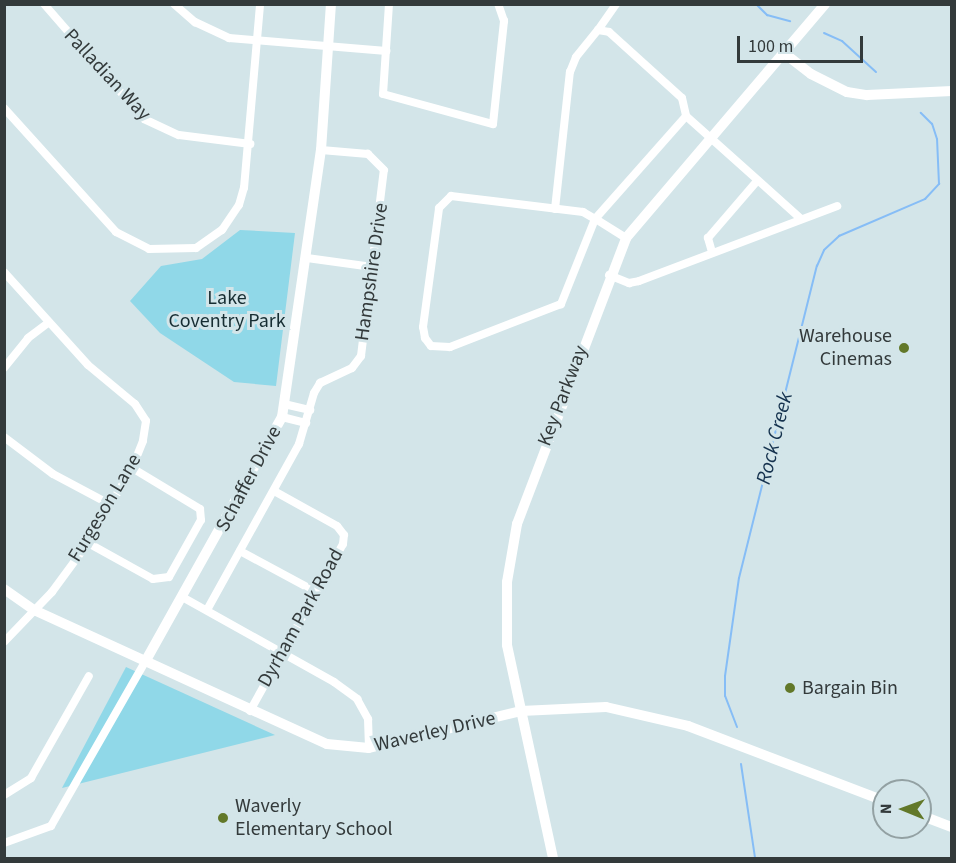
<!DOCTYPE html>
<html>
<head>
<meta charset="utf-8">
<style>
	body { margin:0 }
	#map { position:relative; width:956px; height:863px; overflow:hidden; background:#d3e5e9; font-family:"Source Sans 3",sans-serif }
	div>[style] { position:absolute }
	.green>* { inset:0; background:#90d8e8 }
	.stream>* { height:2px; margin:-1px; padding:0 1px; transform-origin:1px; border-radius:1px; background:#86bdf6 }
	.street>* { height:8px; margin:-4px; padding:0 4px; transform-origin:4px; border-radius:4px; background:#fff }
	.secondary>* { height:10px; margin:-5px; padding:0 5px; transform-origin:5px; border-radius:5px; background:#fff }
	.dots>* { width:16px; height:16px; translate:-50% -50%; box-sizing:border-box; border:3px solid #d3e5e9; border-radius:50% }
	span { translate:-50% -50%; white-space:nowrap; text-align:center; line-height:1.15; -webkit-text-stroke:6px #d3e5e9; paint-order:stroke }
	.street-label { font-size:20px; color:#333a3b }
	.park-label { font-size:20px; color:#162d32 }
	.poi-label { font-size:20px; color:#333a3b }
	.right { translate:-100% -50%; text-align:right }
	.left { translate:0 -50%; text-align:left }
	.water-label { font-size:21px; color:#15324e; font-style:italic }
	.frame { position:absolute; inset:0; border:6px solid #333a3b; pointer-events:none }
	.north { position:absolute; left:872px; top:779px; width:60px; height:60px; box-sizing:border-box; background:#d3e5e9; border:2px solid #93a1a3; border-radius:50%; rotate:271deg; font-size:16px; font-weight:700; line-height:24px; text-align:center; color:#333a3b }
	.north::after { content:''; display:block; margin:auto; width:21px; height:27px; background:#627829; clip-path:polygon(50% 0,100% 100%,50% 72%,0 100%) }
	.scale { position:absolute; left:737px; top:36px; width:126px; height:27px; box-sizing:border-box; border:3px solid #333a3b; border-top:0; padding-left:8px; font-size:18px; line-height:21px; white-space:nowrap; color:#333a3b; -webkit-text-stroke:4px #d3e5e9; paint-order:stroke }
</style>
</head>
<body>
<div id="map">
	<div class="green">
		<div style="clip-path:polygon(240px 230px,295px 233px,276px 386px,234px 382px,160px 333px,130px 301px,161px 266px,202px 259px)"></div>
		<div style="clip-path:polygon(126px 667px,275px 735px,62px 788px)"></div>
	</div>
	<div class="stream">
		<div style="left:756px;top:4px;width:16px;rotate:45deg"></div>
		<div style="left:767px;top:15px;width:24px;rotate:15deg"></div>
		<div style="left:824px;top:33px;width:20px;rotate:24deg"></div>
		<div style="left:842px;top:41px;width:46px;rotate:42.4deg"></div>
		<div style="left:737px;top:727px;width:33px;rotate:-111deg"></div>
		<div style="left:725px;top:696px;width:20px;rotate:-90deg"></div>
		<div style="left:725px;top:676px;width:99px;rotate:-81.9deg"></div>
		<div style="left:739px;top:578px;width:322px;rotate:-76deg"></div>
		<div style="left:817px;top:266px;width:17px;rotate:-66deg"></div>
		<div style="left:824px;top:250px;width:21px;rotate:-43deg"></div>
		<div style="left:839px;top:236px;width:94px;rotate:-23.3deg"></div>
		<div style="left:925px;top:199px;width:21px;rotate:-47deg"></div>
		<div style="left:939px;top:184px;width:45px;rotate:-92.5deg"></div>
		<div style="left:937px;top:139px;width:16px;rotate:-108deg"></div>
		<div style="left:932px;top:124px;width:16px;rotate:-135deg"></div>
		<div style="left:741px;top:764px;width:95px;rotate:81.5deg"></div>
	</div>
	<div class="street">
		<div style="left:44px;top:4px;width:152px;rotate:49deg"></div>
		<div style="left:144px;top:119px;width:38px;rotate:25deg"></div>
		<div style="left:179px;top:135px;width:72px;rotate:7.2deg"></div>
		<div style="left:174px;top:4px;width:28px;rotate:41deg"></div>
		<div style="left:195px;top:22px;width:38px;rotate:25deg"></div>
		<div style="left:229px;top:38px;width:158px;rotate:4.7deg"></div>
		<div style="left:389px;top:4px;width:90px;rotate:93.8deg"></div>
		<div style="left:383px;top:94px;width:114px;rotate:15.3deg"></div>
		<div style="left:493px;top:124px;width:104px;rotate:-83.9deg"></div>
		<div style="left:504px;top:21px;width:18px;rotate:-109deg"></div>
		<div style="left:598px;top:30px;width:32px;rotate:-55deg"></div>
		<div style="left:4px;top:108px;width:167px;rotate:47.9deg"></div>
		<div style="left:116px;top:232px;width:37px;rotate:27deg"></div>
		<div style="left:149px;top:249px;width:47px;rotate:-1.2deg"></div>
		<div style="left:196px;top:248px;width:32px;rotate:-35deg"></div>
		<div style="left:222px;top:230px;width:30px;rotate:-56deg"></div>
		<div style="left:239px;top:205px;width:18px;rotate:-74deg"></div>
		<div style="left:244px;top:188px;width:185px;rotate:-85deg"></div>
		<div style="left:555px;top:209px;width:138px;rotate:-83.8deg"></div>
		<div style="left:570px;top:72px;width:16px;rotate:-68deg"></div>
		<div style="left:576px;top:57px;width:35px;rotate:-51deg"></div>
		<div style="left:598px;top:30px;width:11px;rotate:10deg"></div>
		<div style="left:609px;top:32px;width:98px;rotate:42.1deg"></div>
		<div style="left:682px;top:98px;width:18px;rotate:77deg"></div>
		<div style="left:686px;top:116px;width:154px;rotate:41.8deg"></div>
		<div style="left:626px;top:238px;width:36px;rotate:-148deg"></div>
		<div style="left:595px;top:219px;width:92px;rotate:111.8deg"></div>
		<div style="left:561px;top:304px;width:119px;rotate:158.8deg"></div>
		<div style="left:450px;top:347px;width:19px;rotate:-177deg"></div>
		<div style="left:431px;top:346px;width:10px;rotate:-127deg"></div>
		<div style="left:425px;top:338px;width:11px;rotate:-100deg"></div>
		<div style="left:423px;top:327px;width:120px;rotate:-82.3deg"></div>
		<div style="left:439px;top:208px;width:17px;rotate:-45deg"></div>
		<div style="left:451px;top:196px;width:133px;rotate:6.9deg"></div>
		<div style="left:583px;top:212px;width:14px;rotate:30deg"></div>
		<div style="left:595px;top:219px;width:137px;rotate:-48.5deg"></div>
		<div style="left:712px;top:252px;width:15px;rotate:-106deg"></div>
		<div style="left:708px;top:238px;width:75px;rotate:-49.3deg"></div>
		<div style="left:307px;top:258px;width:66px;rotate:7.9deg"></div>
		<div style="left:4px;top:272px;width:125px;rotate:47.9deg"></div>
		<div style="left:88px;top:365px;width:61px;rotate:39.7deg"></div>
		<div style="left:135px;top:404px;width:20px;rotate:57deg"></div>
		<div style="left:146px;top:421px;width:20px;rotate:99deg"></div>
		<div style="left:143px;top:441px;width:29px;rotate:112deg"></div>
		<div style="left:132px;top:468px;width:87px;rotate:120.4deg"></div>
		<div style="left:88px;top:543px;width:61px;rotate:126.3deg"></div>
		<div style="left:52px;top:592px;width:69px;rotate:133.8deg"></div>
		<div style="left:609px;top:275px;width:22px;rotate:22deg"></div>
		<div style="left:629px;top:283px;width:10px;rotate:-11deg"></div>
		<div style="left:639px;top:281px;width:212px;rotate:-20.7deg"></div>
		<div style="left:4px;top:368px;width:38px;rotate:-51deg"></div>
		<div style="left:28px;top:338px;width:26px;rotate:-37deg"></div>
		<div style="left:284px;top:404px;width:27px;rotate:13deg"></div>
		<div style="left:282px;top:417px;width:25px;rotate:14deg"></div>
		<div style="left:4px;top:437px;width:61px;rotate:37.1deg"></div>
		<div style="left:53px;top:474px;width:66px;rotate:28.1deg"></div>
		<div style="left:88px;top:543px;width:74px;rotate:29deg"></div>
		<div style="left:153px;top:579px;width:16px;rotate:-7deg"></div>
		<div style="left:169px;top:577px;width:65px;rotate:-60.7deg"></div>
		<div style="left:201px;top:520px;width:11px;rotate:-95deg"></div>
		<div style="left:200px;top:509px;width:79px;rotate:-148.9deg"></div>
		<div style="left:240px;top:551px;width:86px;rotate:28.3deg"></div>
		<div style="left:184px;top:598px;width:172px;rotate:29.2deg"></div>
		<div style="left:334px;top:682px;width:29px;rotate:36deg"></div>
		<div style="left:357px;top:699px;width:23px;rotate:61deg"></div>
		<div style="left:368px;top:719px;width:29px;rotate:88deg"></div>
		<div style="left:207px;top:610px;width:190px;rotate:-61deg"></div>
		<div style="left:299px;top:444px;width:53px;rotate:-73.6deg"></div>
		<div style="left:314px;top:393px;width:12px;rotate:-59deg"></div>
		<div style="left:320px;top:383px;width:35px;rotate:-25deg"></div>
		<div style="left:352px;top:368px;width:15px;rotate:-53deg"></div>
		<div style="left:361px;top:356px;width:187px;rotate:-83deg"></div>
		<div style="left:384px;top:170px;width:23px;rotate:-135deg"></div>
		<div style="left:368px;top:154px;width:47px;rotate:-175.1deg"></div>
		<div style="left:250px;top:711px;width:191px;rotate:-60.9deg"></div>
		<div style="left:343px;top:544px;width:9px;rotate:-84deg"></div>
		<div style="left:344px;top:535px;width:11px;rotate:-128deg"></div>
		<div style="left:337px;top:526px;width:72px;rotate:-150.9deg"></div>
		<div style="left:4px;top:795px;width:32px;rotate:-32deg"></div>
		<div style="left:31px;top:778px;width:117px;rotate:-60.4deg"></div>
		<div style="left:4px;top:843px;width:50px;rotate:-19.9deg"></div>
		<div style="left:51px;top:826px;width:189px;rotate:-60.2deg"></div>
	</div>
	<div class="secondary">
		<div style="left:784px;top:53px;width:34px;rotate:38deg"></div>
		<div style="left:811px;top:74px;width:40px;rotate:26.6deg"></div>
		<div style="left:847px;top:92px;width:20px;rotate:9deg"></div>
		<div style="left:867px;top:95px;width:85px;rotate:-2.7deg"></div>
		<div style="left:4px;top:589px;width:37px;rotate:35deg"></div>
		<div style="left:34px;top:610px;width:322px;rotate:24.6deg"></div>
		<div style="left:327px;top:744px;width:42px;rotate:5.4deg"></div>
		<div style="left:369px;top:748px;width:156px;rotate:-13.7deg"></div>
		<div style="left:521px;top:711px;width:85px;rotate:-2.7deg"></div>
		<div style="left:606px;top:707px;width:84px;rotate:13deg"></div>
		<div style="left:688px;top:726px;width:210px;rotate:20.9deg"></div>
		<div style="left:145px;top:662px;width:281px;rotate:-60.8deg"></div>
		<div style="left:282px;top:417px;width:270px;rotate:-81.7deg"></div>
		<div style="left:321px;top:150px;width:146px;rotate:-86.1deg"></div>
		<div style="left:920px;top:815px;width:34px;rotate:21deg"></div>
		<div style="left:553px;top:858px;width:218px;rotate:-102.2deg"></div>
		<div style="left:507px;top:645px;width:63px;rotate:-90deg"></div>
		<div style="left:507px;top:582px;width:59px;rotate:-80.2deg"></div>
		<div style="left:517px;top:524px;width:306px;rotate:-69.1deg"></div>
		<div style="left:626px;top:238px;width:307px;rotate:-49.6deg"></div>
	</div>
	<div class="dots">
		<div style="left:904px;top:348px;background:#627829"></div>
		<div style="left:790px;top:688px;background:#627829"></div>
		<div style="left:223px;top:818px;background:#627829"></div>
	</div>
	<div class="street-label">
		<span style="left:107px;top:75px;rotate:47deg">Palladian Way</span>
		<span style="left:372px;top:272px;rotate:-82deg">Hampshire Drive</span>
		<span style="left:563px;top:396px;rotate:-69deg">Key Parkway</span>
		<span style="left:249px;top:479px;rotate:-62deg">Schaffer Drive</span>
		<span style="left:105px;top:508px;rotate:-59deg">Furgeson Lane</span>
		<span style="left:301px;top:618px;rotate:-61deg">Dyrham Park Road</span>
		<span style="left:435px;top:732px;rotate:-13deg">Waverley Drive</span>
	</div>
	<div class="park-label">
		<span style="left:227px;top:310px">Lake<br>Coventry Park</span>
	</div>
	<div class="poi-label">
		<span class="right" style="left:892px;top:348px">Warehouse<br>Cinemas</span>
		<span class="left" style="left:802px;top:688px">Bargain Bin</span>
		<span class="left" style="left:235px;top:818px">Waverly<br>Elementary School</span>
	</div>
	<div class="water-label">
		<span style="left:774px;top:438px;rotate:-76deg">Rock Creek</span>
	</div>
	<div class="frame"></div>
	<div class="north">N</div>
	<div class="scale">100 m</div>
</div>
</body>
</html>
